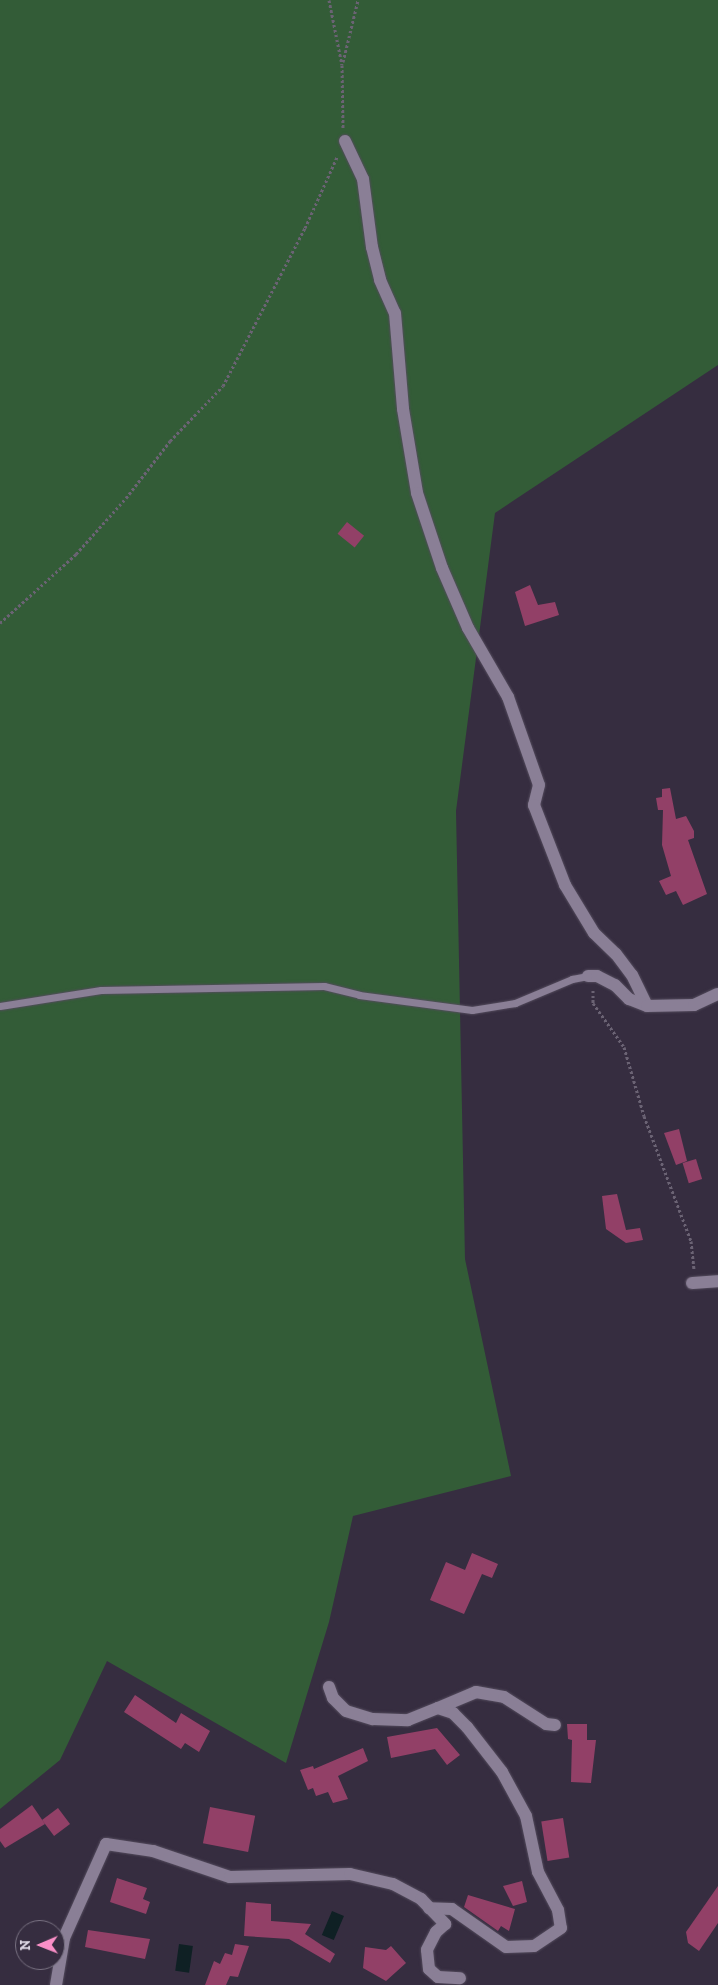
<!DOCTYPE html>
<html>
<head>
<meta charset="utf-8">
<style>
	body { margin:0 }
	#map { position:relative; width:718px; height:1985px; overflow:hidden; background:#362d40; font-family:"Zilla Slab",serif }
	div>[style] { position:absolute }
	.green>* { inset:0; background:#335c37 }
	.water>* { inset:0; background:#0f2024; transform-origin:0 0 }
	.building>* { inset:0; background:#924067; transform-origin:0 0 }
	.path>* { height:3px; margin-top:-1.5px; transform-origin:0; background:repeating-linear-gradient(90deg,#6b6374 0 2.5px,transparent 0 5px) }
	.roads { filter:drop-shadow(0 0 1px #534b5c) drop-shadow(0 0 1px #534b5c) }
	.lane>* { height:7px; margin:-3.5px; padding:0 3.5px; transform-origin:3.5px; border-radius:3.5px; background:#8a7f96 }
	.street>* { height:12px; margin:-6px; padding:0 6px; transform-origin:6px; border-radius:6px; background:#8a7f96 }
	span { translate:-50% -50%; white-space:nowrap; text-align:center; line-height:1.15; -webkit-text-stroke:4px #362d40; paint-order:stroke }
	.north { position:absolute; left:15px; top:1920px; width:50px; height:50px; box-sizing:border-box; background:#362d40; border:1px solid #787181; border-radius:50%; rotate:269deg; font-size:14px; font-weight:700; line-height:20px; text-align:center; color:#dcd6e3 }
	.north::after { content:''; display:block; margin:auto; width:18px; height:22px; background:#fa8fc7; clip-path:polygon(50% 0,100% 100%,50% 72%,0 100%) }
</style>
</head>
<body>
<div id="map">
	<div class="green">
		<div style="clip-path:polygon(0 0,718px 0,718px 365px,495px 513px,456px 811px,465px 1259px,511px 1476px,353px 1516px,329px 1622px,286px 1763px,107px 1661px,60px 1760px,0 1809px)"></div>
	</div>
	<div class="water">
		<div style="left:332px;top:1911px;width:13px;height:26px;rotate:23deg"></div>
		<div style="left:179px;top:1944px;width:14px;height:27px;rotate:8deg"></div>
	</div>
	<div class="building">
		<div style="left:347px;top:522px;width:22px;height:15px;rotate:39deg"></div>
		<div style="clip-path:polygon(530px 585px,538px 605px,555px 602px,559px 615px,525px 626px,515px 592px)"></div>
		<div style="clip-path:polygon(670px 788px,676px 819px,686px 816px,694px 831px,694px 838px,688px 840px,707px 894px,683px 905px,676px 891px,666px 895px,659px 881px,671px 876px,662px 845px,663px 810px,658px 810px,656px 798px,662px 797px,662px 789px)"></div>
		<div style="clip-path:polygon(679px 1129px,687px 1161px,676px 1165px,664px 1133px)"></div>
		<div style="left:696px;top:1159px;width:21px;height:14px;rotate:73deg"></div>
		<div style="clip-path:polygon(617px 1194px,626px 1230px,640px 1228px,643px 1240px,626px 1243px,606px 1229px,602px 1196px)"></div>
		<div style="clip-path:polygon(472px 1553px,498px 1564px,492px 1578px,482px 1574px,464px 1614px,430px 1600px,446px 1562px,465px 1570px)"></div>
		<div style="clip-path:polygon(135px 1695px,176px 1723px,181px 1713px,210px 1731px,199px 1752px,185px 1743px,181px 1749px,124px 1712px)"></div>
		<div style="clip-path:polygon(567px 1724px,587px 1724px,587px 1740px,596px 1740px,591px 1783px,571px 1782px,572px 1740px,568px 1739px)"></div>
		<div style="clip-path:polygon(437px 1728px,460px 1755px,447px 1765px,435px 1749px,391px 1758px,387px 1737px)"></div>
		<div style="clip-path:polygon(363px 1748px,368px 1761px,338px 1776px,348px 1799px,333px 1803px,328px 1792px,316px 1796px,313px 1788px,308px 1790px,300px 1770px,313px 1766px,314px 1769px)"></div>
		<div style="clip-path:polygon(32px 1805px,45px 1824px,5px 1848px,0 1841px,0 1829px)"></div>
		<div style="left:210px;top:1807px;width:46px;height:37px;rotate:11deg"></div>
		<div style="left:58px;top:1808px;width:20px;height:20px;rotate:53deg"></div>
		<div style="left:563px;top:1818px;width:40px;height:22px;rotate:81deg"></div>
		<div style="clip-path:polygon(117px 1878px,147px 1888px,143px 1899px,150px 1902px,146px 1914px,110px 1902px)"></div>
		<div style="clip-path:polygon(522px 1881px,527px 1902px,513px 1906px,503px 1886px)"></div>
		<div style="clip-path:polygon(718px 1886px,718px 1923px,699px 1951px,688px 1943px,686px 1932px)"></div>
		<div style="clip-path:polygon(468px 1895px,515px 1909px,509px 1931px,501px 1926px,498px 1931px,464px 1907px)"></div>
		<div style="clip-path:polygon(246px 1902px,271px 1904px,271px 1921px,311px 1924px,305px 1934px,335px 1954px,330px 1963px,289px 1939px,244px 1936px)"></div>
		<div style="clip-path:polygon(88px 1930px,150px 1939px,145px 1959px,85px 1947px)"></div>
		<div style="clip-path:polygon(235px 1944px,249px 1946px,238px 1977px,230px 1976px,226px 1985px,205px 1985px,214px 1961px,220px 1964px,225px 1953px,232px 1955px)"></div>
		<div style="clip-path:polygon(391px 1946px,406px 1963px,386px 1981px,363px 1968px,365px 1947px,386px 1950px)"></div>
	</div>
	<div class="path">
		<div style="left:329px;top:0;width:66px;rotate:78.7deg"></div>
		<div style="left:342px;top:65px;width:63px;rotate:89.1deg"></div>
		<div style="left:343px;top:62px;width:64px;rotate:-76.4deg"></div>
		<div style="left:0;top:623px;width:103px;rotate:-42.2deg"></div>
		<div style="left:76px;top:554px;width:75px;rotate:-48.2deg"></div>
		<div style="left:126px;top:498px;width:72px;rotate:-52.3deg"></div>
		<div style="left:170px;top:441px;width:76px;rotate:-46.1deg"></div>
		<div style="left:223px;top:386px;width:178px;rotate:-62.6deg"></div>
		<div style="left:305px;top:228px;width:78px;rotate:-65.7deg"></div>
		<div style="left:593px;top:990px;width:13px;rotate:90deg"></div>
		<div style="left:593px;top:1003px;width:54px;rotate:54.8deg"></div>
		<div style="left:624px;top:1047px;width:72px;rotate:73.8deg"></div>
		<div style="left:644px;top:1116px;width:134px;rotate:69.4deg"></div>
		<div style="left:691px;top:1241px;width:29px;rotate:84deg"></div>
	</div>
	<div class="roads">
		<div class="lane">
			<div style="left:0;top:1006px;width:102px;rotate:-9deg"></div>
			<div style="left:101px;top:990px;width:223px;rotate:-1deg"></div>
			<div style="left:324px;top:986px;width:36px;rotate:14deg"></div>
			<div style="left:359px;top:995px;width:114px;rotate:7.6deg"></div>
			<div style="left:472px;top:1010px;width:44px;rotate:-9.2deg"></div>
			<div style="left:515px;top:1003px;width:62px;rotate:-22.8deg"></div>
			<div style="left:572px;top:979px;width:16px;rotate:-11deg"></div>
		</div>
		<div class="street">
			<div style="left:345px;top:141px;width:42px;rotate:64.7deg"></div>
			<div style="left:363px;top:179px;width:69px;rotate:82.5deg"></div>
			<div style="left:372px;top:247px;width:34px;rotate:76deg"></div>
			<div style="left:380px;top:280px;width:36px;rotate:66deg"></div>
			<div style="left:395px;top:313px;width:96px;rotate:85.2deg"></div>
			<div style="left:403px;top:409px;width:85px;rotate:80.5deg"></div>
			<div style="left:417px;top:493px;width:79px;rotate:71.6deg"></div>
			<div style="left:442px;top:568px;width:65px;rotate:66.6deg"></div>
			<div style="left:468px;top:628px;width:80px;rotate:59.9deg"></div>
			<div style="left:508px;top:697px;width:93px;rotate:70.6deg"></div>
			<div style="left:539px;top:785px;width:21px;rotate:104deg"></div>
			<div style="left:534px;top:805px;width:86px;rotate:68.8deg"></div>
			<div style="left:565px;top:885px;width:56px;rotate:58.9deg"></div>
			<div style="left:594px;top:933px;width:30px;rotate:44deg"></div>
			<div style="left:616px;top:954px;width:26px;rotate:53deg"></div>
			<div style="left:632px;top:975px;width:34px;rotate:64deg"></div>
			<div style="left:588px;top:976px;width:9px"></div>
			<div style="left:597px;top:976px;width:20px;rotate:27deg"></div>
			<div style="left:615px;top:985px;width:20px;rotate:45deg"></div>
			<div style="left:629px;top:999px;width:19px;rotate:21deg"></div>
			<div style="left:647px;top:1006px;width:47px;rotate:-1.2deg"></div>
			<div style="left:694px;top:1005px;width:26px;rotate:-25deg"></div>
			<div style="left:692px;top:1283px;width:26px;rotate:-4deg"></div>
			<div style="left:329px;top:1687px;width:12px;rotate:70deg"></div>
			<div style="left:333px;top:1698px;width:18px;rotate:45deg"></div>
			<div style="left:346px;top:1711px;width:28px;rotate:17deg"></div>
			<div style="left:373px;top:1719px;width:35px;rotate:2deg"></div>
			<div style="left:408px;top:1720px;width:32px;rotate:-22deg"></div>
			<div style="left:438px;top:1708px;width:16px;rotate:18deg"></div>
			<div style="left:453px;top:1713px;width:20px;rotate:45deg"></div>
			<div style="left:467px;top:1727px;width:57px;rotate:52.1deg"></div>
			<div style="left:502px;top:1772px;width:50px;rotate:61.4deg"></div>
			<div style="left:526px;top:1816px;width:57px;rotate:77.9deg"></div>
			<div style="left:538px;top:1872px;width:43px;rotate:62.2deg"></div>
			<div style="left:558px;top:1910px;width:18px;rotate:81deg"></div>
			<div style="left:561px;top:1928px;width:32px;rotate:146deg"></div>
			<div style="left:534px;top:1946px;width:28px;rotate:178deg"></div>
			<div style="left:506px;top:1947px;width:66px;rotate:-144.9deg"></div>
			<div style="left:452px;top:1909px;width:23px;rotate:-178deg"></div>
			<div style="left:438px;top:1708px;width:41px;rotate:-22.8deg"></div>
			<div style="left:476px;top:1692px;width:28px;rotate:10deg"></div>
			<div style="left:504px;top:1697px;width:50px;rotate:32.7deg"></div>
			<div style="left:546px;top:1724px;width:9px;rotate:6deg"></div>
			<div style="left:56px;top:1985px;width:48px;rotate:-80.3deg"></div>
			<div style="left:64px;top:1938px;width:103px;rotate:-65.9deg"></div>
			<div style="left:106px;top:1844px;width:48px;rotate:8.5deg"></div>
			<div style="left:153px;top:1851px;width:81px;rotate:18.7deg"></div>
			<div style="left:230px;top:1877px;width:120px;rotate:-1.4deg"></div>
			<div style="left:350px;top:1874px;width:44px;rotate:13.1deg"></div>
			<div style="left:393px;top:1884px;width:32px;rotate:28deg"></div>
			<div style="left:421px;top:1899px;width:35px;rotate:46deg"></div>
			<div style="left:445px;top:1924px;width:12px;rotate:138deg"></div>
			<div style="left:436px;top:1932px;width:20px;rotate:117deg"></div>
			<div style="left:427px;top:1950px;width:19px;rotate:84deg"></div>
			<div style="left:429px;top:1969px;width:12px;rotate:42deg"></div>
			<div style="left:438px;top:1977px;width:22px;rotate:3deg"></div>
		</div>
	</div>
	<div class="north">N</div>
</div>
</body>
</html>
